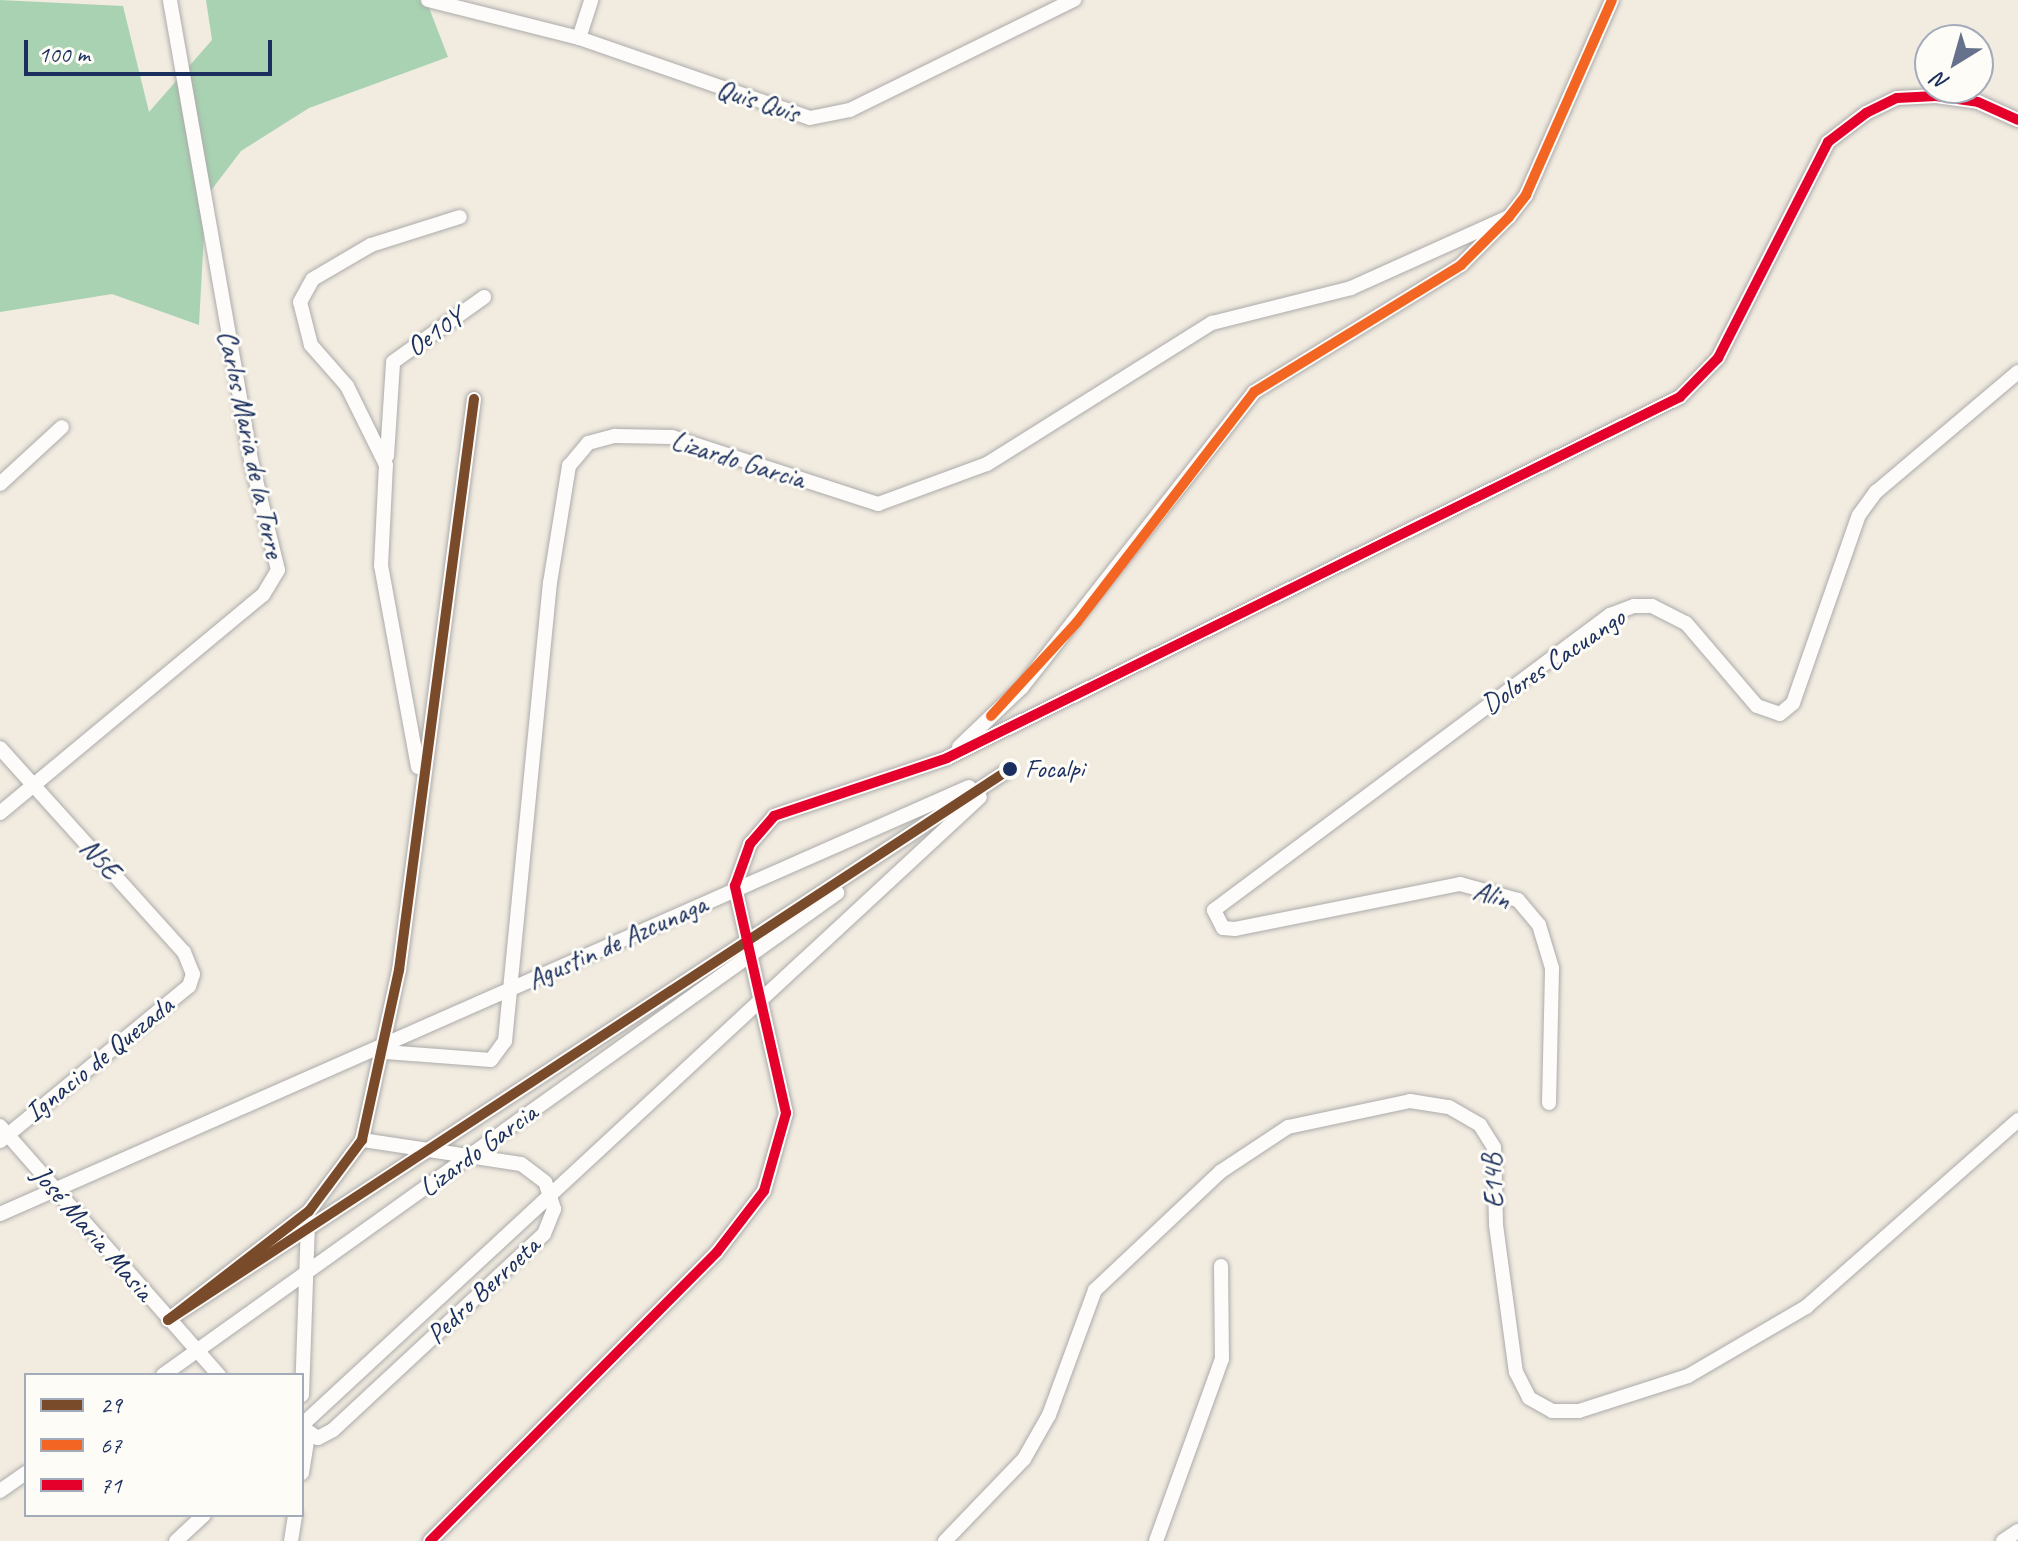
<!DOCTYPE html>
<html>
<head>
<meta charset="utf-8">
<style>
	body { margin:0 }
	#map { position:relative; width:2018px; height:1541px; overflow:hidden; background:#f1ebe0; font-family:Caveat,sans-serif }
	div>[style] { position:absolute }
	.forest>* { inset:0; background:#a8d2b1 }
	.roads { filter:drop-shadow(0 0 2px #acabaa) drop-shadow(0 0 2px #acabaa) }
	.minor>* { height:14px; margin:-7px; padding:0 7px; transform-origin:7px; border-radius:7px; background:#fdfcfa }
	.bus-1>* { height:10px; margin:-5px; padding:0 5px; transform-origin:5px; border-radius:5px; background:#7a4b2a }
	.bus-2>* { height:10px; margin:-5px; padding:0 5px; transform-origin:5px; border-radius:5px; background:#f26522 }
	.bus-3>* { height:10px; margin:-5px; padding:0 5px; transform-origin:5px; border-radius:5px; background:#e4002b }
	.dots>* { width:22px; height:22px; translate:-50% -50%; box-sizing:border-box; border:4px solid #fdfcf7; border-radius:50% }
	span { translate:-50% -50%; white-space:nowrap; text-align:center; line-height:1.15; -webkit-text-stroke:6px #fdfcf7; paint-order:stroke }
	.bus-label { font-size:26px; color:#1b2f5e }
	.left { translate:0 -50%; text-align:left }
	.street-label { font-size:28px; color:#1b2f5e }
	.legend { position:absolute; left:24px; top:1373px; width:280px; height:144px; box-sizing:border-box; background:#fdfcf7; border:2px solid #a3aaba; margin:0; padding:10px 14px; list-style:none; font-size:24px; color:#1b2f5e }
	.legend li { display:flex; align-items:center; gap:16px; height:40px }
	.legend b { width:40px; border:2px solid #a3aaba }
	.north { position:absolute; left:1914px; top:24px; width:80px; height:80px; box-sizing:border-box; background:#fdfcf7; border:2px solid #a3aaba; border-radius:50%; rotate:217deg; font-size:22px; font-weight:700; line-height:32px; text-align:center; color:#1b2f5e }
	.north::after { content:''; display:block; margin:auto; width:28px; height:36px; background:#66718c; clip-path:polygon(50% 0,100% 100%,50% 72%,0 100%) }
	.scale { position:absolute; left:24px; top:40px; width:248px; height:36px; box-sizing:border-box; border:4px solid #1b2f5e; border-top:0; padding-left:10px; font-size:24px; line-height:28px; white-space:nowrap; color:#1b2f5e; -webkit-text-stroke:6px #fdfcf7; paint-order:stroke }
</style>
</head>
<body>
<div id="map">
	<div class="forest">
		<div style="clip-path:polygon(0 0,123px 6px,149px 112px,212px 40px,206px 0,426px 0,448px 57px,309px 108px,241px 151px,206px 197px,199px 325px,112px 294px,0 312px)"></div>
	</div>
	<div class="roads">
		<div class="minor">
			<div style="left:428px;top:0;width:156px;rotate:14.1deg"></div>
			<div style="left:579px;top:38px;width:244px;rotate:19.1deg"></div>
			<div style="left:810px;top:118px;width:41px;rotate:-11.3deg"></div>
			<div style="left:850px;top:110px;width:250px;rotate:-26.2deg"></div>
			<div style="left:579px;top:38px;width:40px;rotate:-72deg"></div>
			<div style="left:474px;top:399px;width:576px;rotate:97.48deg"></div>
			<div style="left:399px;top:970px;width:174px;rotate:102.3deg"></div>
			<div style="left:362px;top:1140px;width:89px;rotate:126.7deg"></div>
			<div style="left:309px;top:1211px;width:178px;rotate:142.3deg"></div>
			<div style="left:168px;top:1320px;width:1006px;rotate:-33.2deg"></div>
			<div style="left:387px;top:456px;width:94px;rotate:-86.3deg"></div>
			<div style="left:393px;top:362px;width:112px;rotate:-35.5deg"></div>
			<div style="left:0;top:484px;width:84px;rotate:-42.6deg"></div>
			<div style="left:959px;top:747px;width:87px;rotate:-43.6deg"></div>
			<div style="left:1022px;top:687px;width:375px;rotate:-51.8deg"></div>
			<div style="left:1254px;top:392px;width:243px;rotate:-31.5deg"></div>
			<div style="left:1461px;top:265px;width:68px;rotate:-45deg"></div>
			<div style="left:1509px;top:217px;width:28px;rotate:-52deg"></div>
			<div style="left:1526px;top:195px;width:213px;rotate:-66.2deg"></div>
			<div style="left:0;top:748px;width:275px;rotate:48deg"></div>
			<div style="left:184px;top:952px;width:24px;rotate:68deg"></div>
			<div style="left:193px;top:974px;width:13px;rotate:108deg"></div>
			<div style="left:189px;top:986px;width:244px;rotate:140.6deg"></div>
			<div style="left:418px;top:767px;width:204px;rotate:-100.4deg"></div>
			<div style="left:381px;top:566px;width:101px;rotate:-87.2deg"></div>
			<div style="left:386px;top:465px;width:88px;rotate:-116.3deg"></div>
			<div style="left:347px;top:386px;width:55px;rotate:-131.3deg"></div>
			<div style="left:311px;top:345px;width:44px;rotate:-104.3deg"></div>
			<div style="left:300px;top:302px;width:26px;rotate:-61deg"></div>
			<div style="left:313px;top:279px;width:67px;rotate:-30.4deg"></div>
			<div style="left:371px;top:245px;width:93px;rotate:-17.5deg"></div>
			<div style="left:0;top:813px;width:342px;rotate:-39.7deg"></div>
			<div style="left:263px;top:595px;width:29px;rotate:-59deg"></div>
			<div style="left:278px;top:570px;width:113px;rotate:-103.8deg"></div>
			<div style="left:251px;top:460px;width:467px;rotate:-100deg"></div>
			<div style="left:386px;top:1052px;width:105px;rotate:4.4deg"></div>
			<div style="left:491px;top:1060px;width:24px;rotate:-54deg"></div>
			<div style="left:505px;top:1041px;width:460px;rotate:-84.4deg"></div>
			<div style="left:550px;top:583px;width:119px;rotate:-80.8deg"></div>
			<div style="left:569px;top:466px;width:30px;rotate:-50deg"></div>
			<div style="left:588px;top:443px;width:28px;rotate:-15deg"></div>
			<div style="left:615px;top:436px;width:57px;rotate:1deg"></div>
			<div style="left:672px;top:437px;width:217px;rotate:18deg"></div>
			<div style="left:878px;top:504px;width:116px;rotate:-20.2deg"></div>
			<div style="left:987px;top:464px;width:266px;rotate:-32.1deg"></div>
			<div style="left:1212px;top:323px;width:143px;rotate:-14.1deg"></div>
			<div style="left:1351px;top:288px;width:173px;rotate:-24.2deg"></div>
			<div style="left:1549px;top:1103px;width:135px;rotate:-88.7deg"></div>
			<div style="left:1552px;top:968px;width:45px;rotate:-106.8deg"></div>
			<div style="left:1539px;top:925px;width:33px;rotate:-130deg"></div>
			<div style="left:1518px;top:900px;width:60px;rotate:-164.6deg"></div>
			<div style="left:1460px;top:884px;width:229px;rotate:168.7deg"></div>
			<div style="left:1235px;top:929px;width:12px;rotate:-175deg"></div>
			<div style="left:1223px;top:928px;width:20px;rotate:-117deg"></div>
			<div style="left:1214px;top:910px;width:494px;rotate:-36.7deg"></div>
			<div style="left:1610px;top:615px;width:26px;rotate:-21deg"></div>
			<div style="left:1634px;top:606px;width:18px"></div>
			<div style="left:1652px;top:606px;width:38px;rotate:27deg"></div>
			<div style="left:1686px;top:623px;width:109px;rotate:49.5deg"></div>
			<div style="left:1757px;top:706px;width:24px;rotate:19deg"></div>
			<div style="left:1780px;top:714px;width:17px;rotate:-40deg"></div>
			<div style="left:1793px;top:703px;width:199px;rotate:-70.7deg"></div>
			<div style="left:1859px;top:515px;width:29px;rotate:-54deg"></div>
			<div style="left:1876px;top:492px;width:186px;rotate:-40.2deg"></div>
			<div style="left:0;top:1126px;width:332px;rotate:48.7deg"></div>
			<div style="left:0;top:1214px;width:1059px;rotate:-23.78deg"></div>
			<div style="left:163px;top:1375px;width:829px;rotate:-35.57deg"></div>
			<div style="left:302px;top:1395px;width:172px;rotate:-88deg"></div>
			<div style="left:302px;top:1425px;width:924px;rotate:-42.81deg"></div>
			<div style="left:302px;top:1427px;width:19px;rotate:35deg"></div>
			<div style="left:318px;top:1438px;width:17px;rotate:-28deg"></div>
			<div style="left:333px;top:1430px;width:288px;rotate:-42.9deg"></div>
			<div style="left:544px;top:1234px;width:27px;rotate:-68deg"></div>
			<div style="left:554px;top:1209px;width:28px;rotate:-108deg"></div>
			<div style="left:545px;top:1182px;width:30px;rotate:-143deg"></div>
			<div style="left:521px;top:1164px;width:161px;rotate:-171.4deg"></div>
			<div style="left:302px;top:1473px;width:37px;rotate:-81deg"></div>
			<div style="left:0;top:1491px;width:32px;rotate:-35deg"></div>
			<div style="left:176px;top:1541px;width:38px;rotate:-43deg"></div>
			<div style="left:291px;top:1541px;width:26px;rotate:-81deg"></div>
			<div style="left:430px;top:1541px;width:407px;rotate:-45.2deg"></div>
			<div style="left:717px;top:1252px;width:77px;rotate:-52.4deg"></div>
			<div style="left:764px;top:1191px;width:81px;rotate:-74.2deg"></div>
			<div style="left:786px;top:1113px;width:233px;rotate:-102.7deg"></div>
			<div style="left:735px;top:886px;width:45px;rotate:-70.3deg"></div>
			<div style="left:750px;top:844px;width:37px;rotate:-49deg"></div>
			<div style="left:774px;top:816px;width:182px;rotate:-18.5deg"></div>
			<div style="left:947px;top:758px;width:817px;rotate:-26.22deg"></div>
			<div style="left:1680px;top:397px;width:54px;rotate:-45.7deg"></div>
			<div style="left:1718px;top:358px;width:242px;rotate:-63deg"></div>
			<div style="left:1828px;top:142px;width:48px;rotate:-37.3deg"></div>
			<div style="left:1866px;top:113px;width:34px;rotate:-26deg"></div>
			<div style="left:1897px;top:98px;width:39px;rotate:-3deg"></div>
			<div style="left:1936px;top:96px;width:42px;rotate:8.1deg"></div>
			<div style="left:1978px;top:102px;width:44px;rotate:24.2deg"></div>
			<div style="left:945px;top:1541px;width:114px;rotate:-46.1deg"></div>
			<div style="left:1024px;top:1459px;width:51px;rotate:-60.4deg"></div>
			<div style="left:1049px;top:1415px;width:133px;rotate:-69.8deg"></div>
			<div style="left:1095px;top:1290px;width:172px;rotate:-43.3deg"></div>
			<div style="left:1220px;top:1172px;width:82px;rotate:-33.5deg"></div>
			<div style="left:1288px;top:1127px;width:125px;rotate:-12deg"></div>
			<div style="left:1410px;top:1101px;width:39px;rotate:9deg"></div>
			<div style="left:1449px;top:1107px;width:36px;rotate:30deg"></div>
			<div style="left:1480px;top:1125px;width:26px;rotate:58deg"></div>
			<div style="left:1494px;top:1147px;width:78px;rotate:88.5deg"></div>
			<div style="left:1496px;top:1225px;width:148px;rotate:82.3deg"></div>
			<div style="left:1516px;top:1372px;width:29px;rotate:63deg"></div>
			<div style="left:1529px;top:1398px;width:26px;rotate:29deg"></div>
			<div style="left:1552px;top:1411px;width:27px"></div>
			<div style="left:1579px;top:1411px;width:114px;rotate:-17.8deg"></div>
			<div style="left:1688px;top:1376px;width:137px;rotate:-30.3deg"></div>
			<div style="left:1806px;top:1307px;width:283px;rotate:-41.4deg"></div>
			<div style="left:1156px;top:1541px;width:194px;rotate:-70.1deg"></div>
			<div style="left:1222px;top:1359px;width:93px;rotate:-90.6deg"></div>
			<div style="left:2003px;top:1541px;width:18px;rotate:-34deg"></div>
		</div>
	</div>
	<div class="bus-1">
		<div style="left:474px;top:399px;width:576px;rotate:97.48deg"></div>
		<div style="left:399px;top:970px;width:174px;rotate:102.3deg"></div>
		<div style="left:362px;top:1140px;width:89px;rotate:126.7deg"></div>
		<div style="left:309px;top:1211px;width:178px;rotate:142.3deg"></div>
		<div style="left:168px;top:1320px;width:1006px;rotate:-33.2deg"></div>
	</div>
	<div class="bus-2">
		<div style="left:991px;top:716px;width:127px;rotate:-47.5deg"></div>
		<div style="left:1077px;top:622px;width:290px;rotate:-52.4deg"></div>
		<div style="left:1254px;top:392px;width:243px;rotate:-31.5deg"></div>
		<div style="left:1461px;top:265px;width:68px;rotate:-45deg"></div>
		<div style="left:1509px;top:217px;width:28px;rotate:-52deg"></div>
		<div style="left:1526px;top:195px;width:213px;rotate:-66.2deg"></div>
	</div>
	<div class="bus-3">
		<div style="left:430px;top:1541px;width:407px;rotate:-45.2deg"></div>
		<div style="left:717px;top:1252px;width:77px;rotate:-52.4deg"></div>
		<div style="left:764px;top:1191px;width:81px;rotate:-74.2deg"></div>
		<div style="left:786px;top:1113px;width:233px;rotate:-102.7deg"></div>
		<div style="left:735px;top:886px;width:45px;rotate:-70.3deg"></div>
		<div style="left:750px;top:844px;width:37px;rotate:-49deg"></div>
		<div style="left:774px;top:816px;width:182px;rotate:-18.5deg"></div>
		<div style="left:947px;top:758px;width:817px;rotate:-26.22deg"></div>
		<div style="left:1680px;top:397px;width:54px;rotate:-45.7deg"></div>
		<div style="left:1718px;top:358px;width:242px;rotate:-63deg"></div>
		<div style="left:1828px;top:142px;width:48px;rotate:-37.3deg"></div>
		<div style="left:1866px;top:113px;width:34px;rotate:-26deg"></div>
		<div style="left:1897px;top:98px;width:39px;rotate:-3deg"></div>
		<div style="left:1936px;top:96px;width:42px;rotate:8.1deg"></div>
		<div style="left:1978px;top:102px;width:44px;rotate:24.2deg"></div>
	</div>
	<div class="dots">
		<div style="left:1010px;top:769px;background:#1b2f5e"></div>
	</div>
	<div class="bus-label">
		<span class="left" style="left:1025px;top:769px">Focalpi</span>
	</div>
	<div class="street-label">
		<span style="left:758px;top:101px;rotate:18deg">Quis Quis</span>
		<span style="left:435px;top:332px;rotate:-35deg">Oe10Y</span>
		<span style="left:251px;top:444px;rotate:78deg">Carlos Maria de la Torre</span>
		<span style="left:738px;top:460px;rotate:17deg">Lizardo Garcia</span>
		<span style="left:1553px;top:661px;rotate:-34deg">Dolores Cacuango</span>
		<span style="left:100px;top:859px;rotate:48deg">N5E</span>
		<span style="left:1492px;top:895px;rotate:19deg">Alin</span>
		<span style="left:617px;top:942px;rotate:-24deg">Agustin de Azcunaga</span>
		<span style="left:99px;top:1059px;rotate:-39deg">Ignacio de Quezada</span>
		<span style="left:478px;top:1150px;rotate:-36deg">Lizardo Garcia</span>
		<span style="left:1493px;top:1181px;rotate:-94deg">E14B</span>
		<span style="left:93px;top:1233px;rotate:49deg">José Maria Masia</span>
		<span style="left:483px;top:1290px;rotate:-43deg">Pedro Berroeta</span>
	</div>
	<ul class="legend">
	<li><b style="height:10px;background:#7a4b2a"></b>29</li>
	<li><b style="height:10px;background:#f26522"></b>67</li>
	<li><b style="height:10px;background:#e4002b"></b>71</li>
	</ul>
	<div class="north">N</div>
	<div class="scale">100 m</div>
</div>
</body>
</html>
